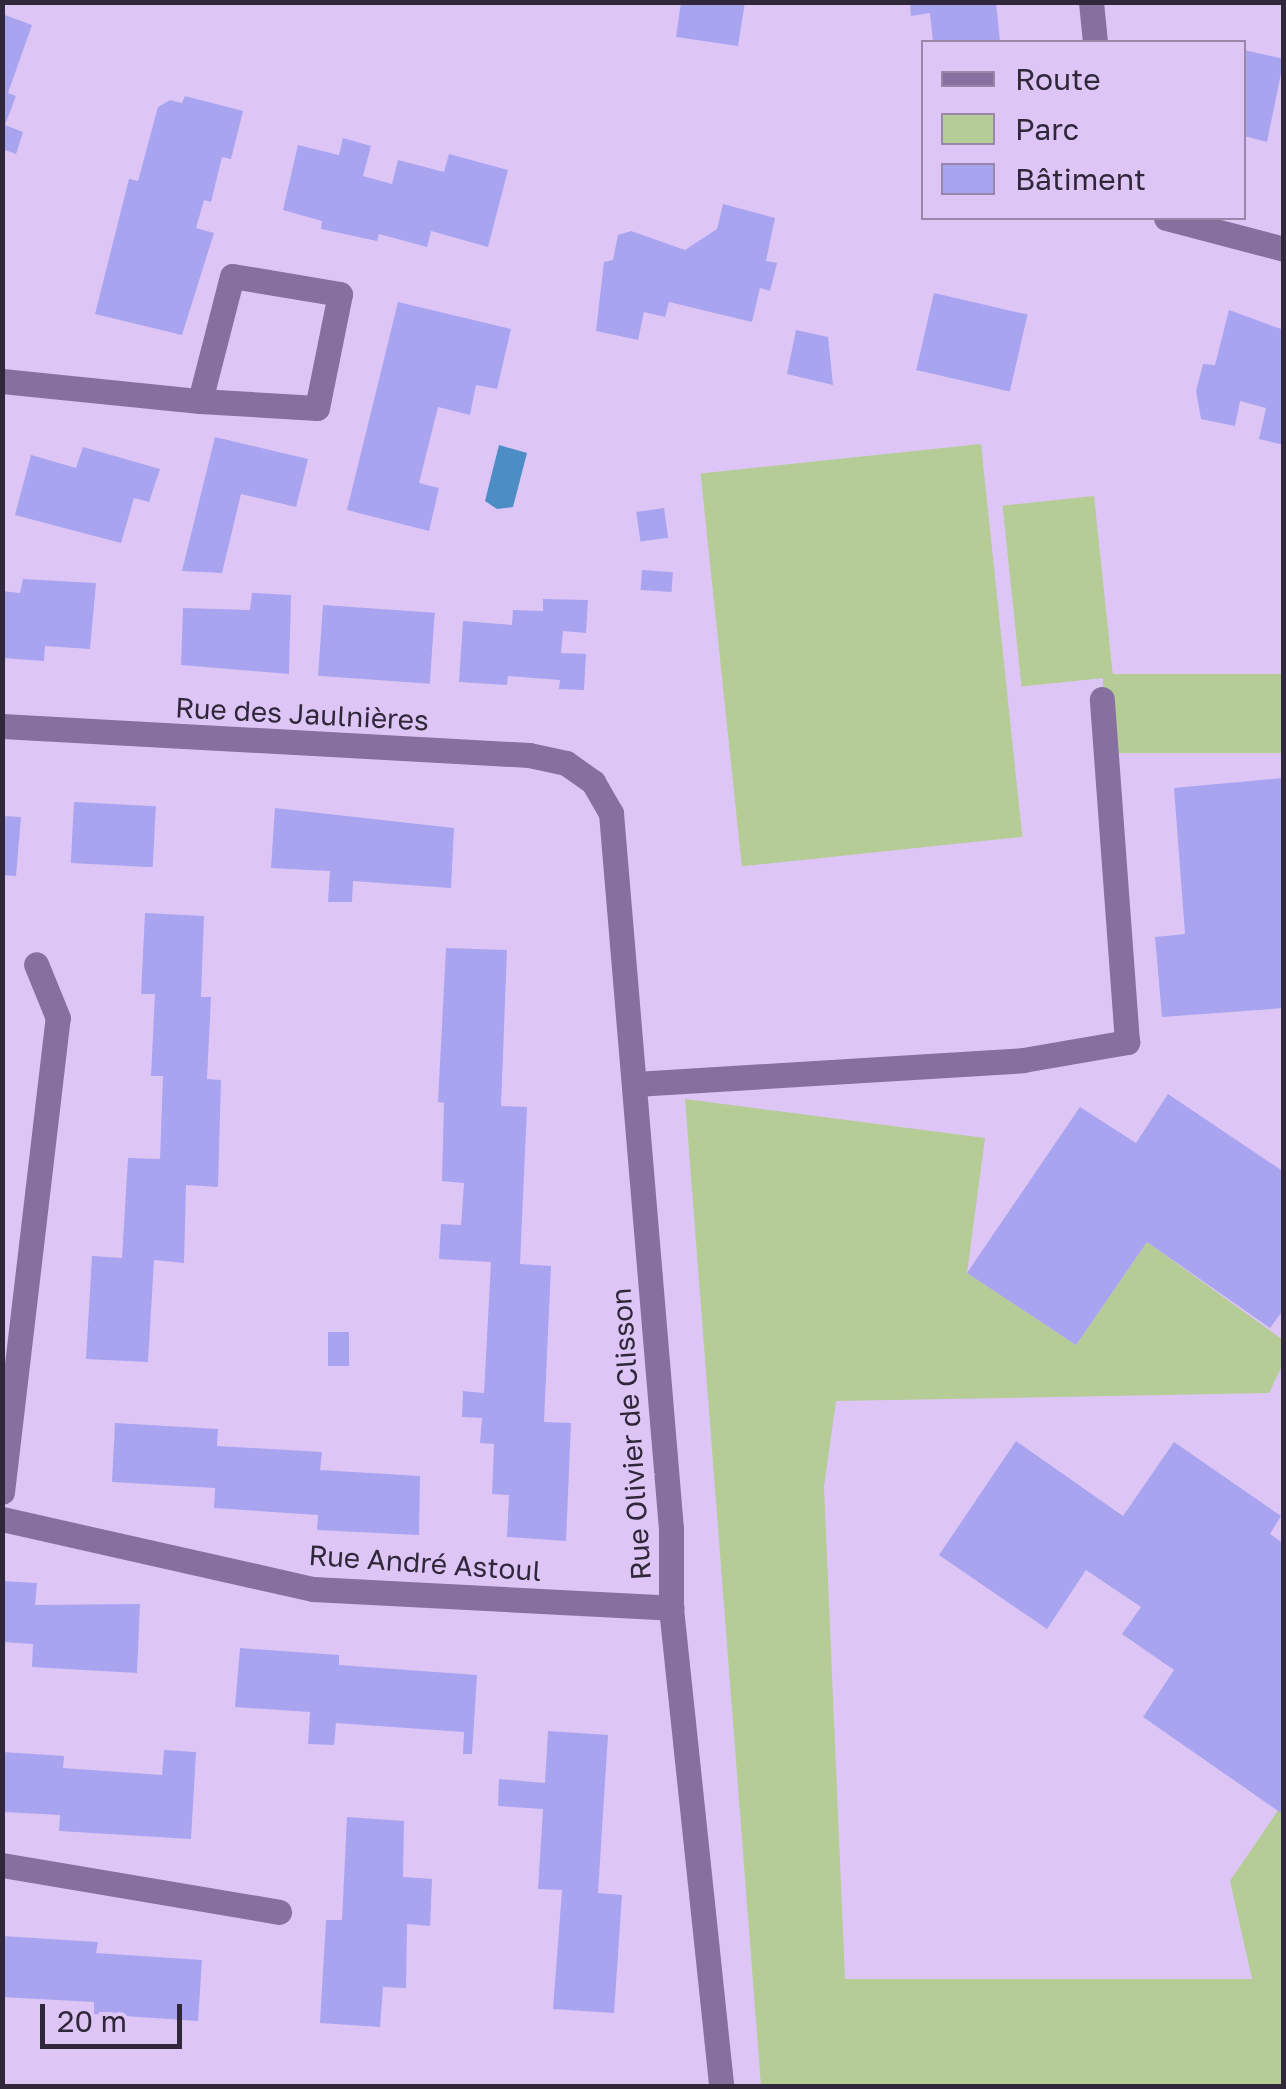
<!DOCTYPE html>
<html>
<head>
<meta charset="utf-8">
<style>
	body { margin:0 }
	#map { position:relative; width:1286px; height:2089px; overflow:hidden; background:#ddc6f6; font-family:"Golos Text",sans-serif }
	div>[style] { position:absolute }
	.green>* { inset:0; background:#b5cc96; transform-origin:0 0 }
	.water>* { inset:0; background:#4d8dc6 }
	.building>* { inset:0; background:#a9a4ef; transform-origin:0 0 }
	.minor>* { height:25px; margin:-12.5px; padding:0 12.5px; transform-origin:12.5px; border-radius:12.5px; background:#87709f }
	span { translate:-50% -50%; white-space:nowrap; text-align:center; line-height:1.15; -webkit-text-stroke:10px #ddc6f6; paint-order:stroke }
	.street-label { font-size:28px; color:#31273a }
	.frame { position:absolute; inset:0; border:5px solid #31273a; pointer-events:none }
	.legend { position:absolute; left:921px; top:40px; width:325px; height:180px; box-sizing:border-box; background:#ddc6f6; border:2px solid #9886ab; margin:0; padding:12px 18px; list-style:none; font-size:30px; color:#31273a }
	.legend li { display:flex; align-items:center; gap:20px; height:50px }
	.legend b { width:50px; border:2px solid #9886ab }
	.scale { position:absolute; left:40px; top:2004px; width:142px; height:45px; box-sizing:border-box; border:5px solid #31273a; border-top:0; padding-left:12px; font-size:30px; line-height:35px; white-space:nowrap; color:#31273a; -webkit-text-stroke:8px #ddc6f6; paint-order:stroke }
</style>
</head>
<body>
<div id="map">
	<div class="green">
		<div style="left:981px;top:444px;width:395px;height:282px;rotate:84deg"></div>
		<div style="left:1094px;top:496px;width:182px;height:92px;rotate:84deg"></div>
		<div style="left:1283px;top:674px;width:79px;height:180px;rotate:90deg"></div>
		<div style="clip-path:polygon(685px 1099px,985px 1138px,967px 1273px,1076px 1345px,1147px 1242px,1283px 1340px,1283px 1364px,1269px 1393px,836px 1401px,824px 1487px,845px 1979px,1252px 1979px,1230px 1881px,1283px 1803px,1283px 2086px,761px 2086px)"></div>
	</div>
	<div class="water">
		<div style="clip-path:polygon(499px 445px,527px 453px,513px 507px,497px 509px,485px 501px)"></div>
	</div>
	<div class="building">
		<div style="clip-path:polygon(681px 2px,745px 2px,738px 46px,676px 37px)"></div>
		<div style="clip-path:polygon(910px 2px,996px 2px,1000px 42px,933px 42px,930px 13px,911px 16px)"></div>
		<div style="clip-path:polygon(2px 14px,32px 25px,8px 93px,16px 96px,5px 125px,23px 132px,16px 154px,2px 149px)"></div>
		<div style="clip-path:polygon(1244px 50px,1284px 59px,1267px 142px,1244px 136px)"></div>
		<div style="clip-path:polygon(185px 96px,243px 111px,231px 159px,222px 157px,211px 202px,204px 200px,196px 228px,214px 233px,182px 335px,95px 314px,129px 179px,138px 181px,158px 107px,170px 100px,182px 103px)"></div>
		<div style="clip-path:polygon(343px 138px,371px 146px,363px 176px,392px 184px,398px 160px,444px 172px,449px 154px,508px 170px,488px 247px,431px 231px,427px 247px,379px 234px,377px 241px,321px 229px,322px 221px,283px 210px,298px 145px,339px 155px)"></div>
		<div style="clip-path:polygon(723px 204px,775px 218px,766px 261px,777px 263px,770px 291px,760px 288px,752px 322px,669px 302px,665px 317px,644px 312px,638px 340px,596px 331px,604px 262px,613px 260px,618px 235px,631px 231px,685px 250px,717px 229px)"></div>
		<div style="left:934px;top:293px;width:96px;height:79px;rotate:13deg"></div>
		<div style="clip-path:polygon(398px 302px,511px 329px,497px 389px,476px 385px,470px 415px,438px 407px,419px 483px,439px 488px,429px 531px,347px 510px)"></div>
		<div style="clip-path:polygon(1229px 310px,1284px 330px,1284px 445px,1259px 439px,1266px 408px,1240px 401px,1235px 426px,1201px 419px,1196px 391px,1203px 364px,1215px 365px)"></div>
		<div style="clip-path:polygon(796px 330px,828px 337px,833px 385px,787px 374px)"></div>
		<div style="clip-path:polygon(215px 437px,308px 459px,296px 507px,241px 494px,222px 573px,182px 571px)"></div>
		<div style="clip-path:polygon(83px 447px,160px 469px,149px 502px,134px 498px,121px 543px,15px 515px,31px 455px,76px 468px)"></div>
		<div style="left:664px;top:508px;width:30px;height:28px;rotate:82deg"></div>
		<div style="left:642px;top:570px;width:31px;height:20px;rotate:4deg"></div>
		<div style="clip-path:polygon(23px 579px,96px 583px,90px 649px,45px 646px,44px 661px,2px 658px,2px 591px,20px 593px)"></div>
		<div style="clip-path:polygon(252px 593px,291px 595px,289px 674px,181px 665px,183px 608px,250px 610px)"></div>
		<div style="clip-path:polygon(543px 599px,588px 600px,586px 633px,563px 631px,561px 653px,586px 654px,584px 690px,559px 689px,560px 680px,508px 676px,507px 685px,459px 682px,463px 621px,512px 625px,513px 610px,543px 611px)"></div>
		<div style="left:323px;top:605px;width:112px;height:71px;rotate:4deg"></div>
		<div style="clip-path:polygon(1284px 778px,1284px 1008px,1162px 1017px,1155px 937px,1185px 934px,1174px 788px)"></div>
		<div style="left:74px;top:802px;width:82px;height:61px;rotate:3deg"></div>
		<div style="clip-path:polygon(275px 808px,454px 828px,451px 888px,353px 881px,352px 902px,328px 902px,330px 871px,271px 868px)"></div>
		<div style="clip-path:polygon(2px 816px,21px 817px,16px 876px,2px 875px)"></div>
		<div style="clip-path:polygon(145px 913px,204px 916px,201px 997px,211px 997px,207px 1079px,221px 1080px,218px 1187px,186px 1185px,184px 1263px,154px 1260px,148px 1362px,86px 1359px,92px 1256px,122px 1258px,128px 1158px,160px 1159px,163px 1076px,151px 1076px,155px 994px,141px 994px)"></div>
		<div style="clip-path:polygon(446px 948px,507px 950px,501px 1106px,527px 1107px,520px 1264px,551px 1266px,544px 1422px,571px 1423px,566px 1541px,507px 1537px,509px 1495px,492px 1494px,494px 1444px,480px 1443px,482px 1418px,462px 1417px,463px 1391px,484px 1393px,491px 1262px,439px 1259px,441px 1224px,461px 1225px,464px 1183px,442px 1181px,444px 1103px,438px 1102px)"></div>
		<div style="clip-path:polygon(1168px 1094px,1284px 1172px,1284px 1309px,1270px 1328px,1147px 1242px,1076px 1345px,967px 1273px,1080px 1107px,1136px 1143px)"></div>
		<div style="left:328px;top:1332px;width:21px;height:34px"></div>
		<div style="clip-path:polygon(115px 1423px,218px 1429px,217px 1446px,322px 1452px,320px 1470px,420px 1476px,419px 1535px,317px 1530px,318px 1515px,214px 1508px,215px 1488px,112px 1482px)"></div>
		<div style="clip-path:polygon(1016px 1441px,1123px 1516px,1174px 1442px,1281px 1516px,1270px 1534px,1284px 1544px,1284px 1815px,1143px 1717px,1174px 1670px,1122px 1634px,1141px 1607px,1086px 1570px,1047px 1629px,939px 1555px)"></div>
		<div style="clip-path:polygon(2px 1581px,37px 1583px,35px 1605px,140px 1604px,137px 1673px,32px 1667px,33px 1644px,2px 1642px)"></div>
		<div style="clip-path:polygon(240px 1648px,339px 1655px,339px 1665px,477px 1675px,472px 1754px,463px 1754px,464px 1732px,336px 1723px,334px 1745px,308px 1744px,310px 1712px,235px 1707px)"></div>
		<div style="clip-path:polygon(548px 1731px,608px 1735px,598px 1893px,622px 1895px,614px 2013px,553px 2009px,562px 1890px,538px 1889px,543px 1809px,498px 1806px,499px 1779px,545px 1783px)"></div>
		<div style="clip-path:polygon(164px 1750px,196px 1752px,191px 1839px,59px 1831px,60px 1815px,2px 1812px,2px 1752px,64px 1756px,63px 1768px,162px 1775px)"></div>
		<div style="clip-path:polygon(347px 1817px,404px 1821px,403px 1877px,432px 1879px,430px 1926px,407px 1924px,406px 1988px,383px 1987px,380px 2027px,320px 2023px,326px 1920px,342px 1920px)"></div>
		<div style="clip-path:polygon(2px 1936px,98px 1942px,96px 1953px,202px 1960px,198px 2021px,94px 2014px,94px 2002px,2px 1997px)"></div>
	</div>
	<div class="minor">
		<div style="left:1091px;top:2px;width:40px;rotate:84.3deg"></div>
		<div style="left:1166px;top:218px;width:122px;rotate:14.7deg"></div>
		<div style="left:2px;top:381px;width:199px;rotate:5.8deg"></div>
		<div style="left:200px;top:401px;width:117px;rotate:3.4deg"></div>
		<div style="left:317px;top:408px;width:116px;rotate:-78.6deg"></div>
		<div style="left:340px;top:294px;width:109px;rotate:-170.5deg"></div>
		<div style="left:232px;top:276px;width:129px;rotate:104.4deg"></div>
		<div style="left:2px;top:726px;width:528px;rotate:3.15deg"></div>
		<div style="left:529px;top:755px;width:38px;rotate:12deg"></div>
		<div style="left:566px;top:763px;width:33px;rotate:35deg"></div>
		<div style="left:593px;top:782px;width:36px;rotate:60deg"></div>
		<div style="left:611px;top:813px;width:719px;rotate:85.21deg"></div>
		<div style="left:671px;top:1529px;width:79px;rotate:90deg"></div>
		<div style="left:671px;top:1608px;width:481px;rotate:84deg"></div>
		<div style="left:635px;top:1084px;width:389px;rotate:-3.5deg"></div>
		<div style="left:1023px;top:1060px;width:106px;rotate:-9.8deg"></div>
		<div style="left:1127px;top:1042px;width:344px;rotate:-94.2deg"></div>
		<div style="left:2px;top:1492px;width:477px;rotate:-83.3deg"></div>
		<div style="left:58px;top:1018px;width:58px;rotate:-112.2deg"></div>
		<div style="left:2px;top:1519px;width:319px;rotate:12.7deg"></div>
		<div style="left:313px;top:1589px;width:359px;rotate:3deg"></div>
		<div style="left:2px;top:1865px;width:281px;rotate:9.6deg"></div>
	</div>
	<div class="street-label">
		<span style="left:302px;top:714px;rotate:3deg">Rue des Jaulnières</span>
		<span style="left:631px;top:1434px;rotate:-94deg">Rue Olivier de Clisson</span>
		<span style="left:425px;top:1563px;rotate:4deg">Rue André Astoul</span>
	</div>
	<div class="frame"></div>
	<ul class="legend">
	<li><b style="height:12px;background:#87709f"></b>Route</li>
	<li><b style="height:28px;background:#b5cc96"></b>Parc</li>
	<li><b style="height:28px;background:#a9a4ef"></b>Bâtiment</li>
	</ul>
	<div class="scale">20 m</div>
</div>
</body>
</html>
